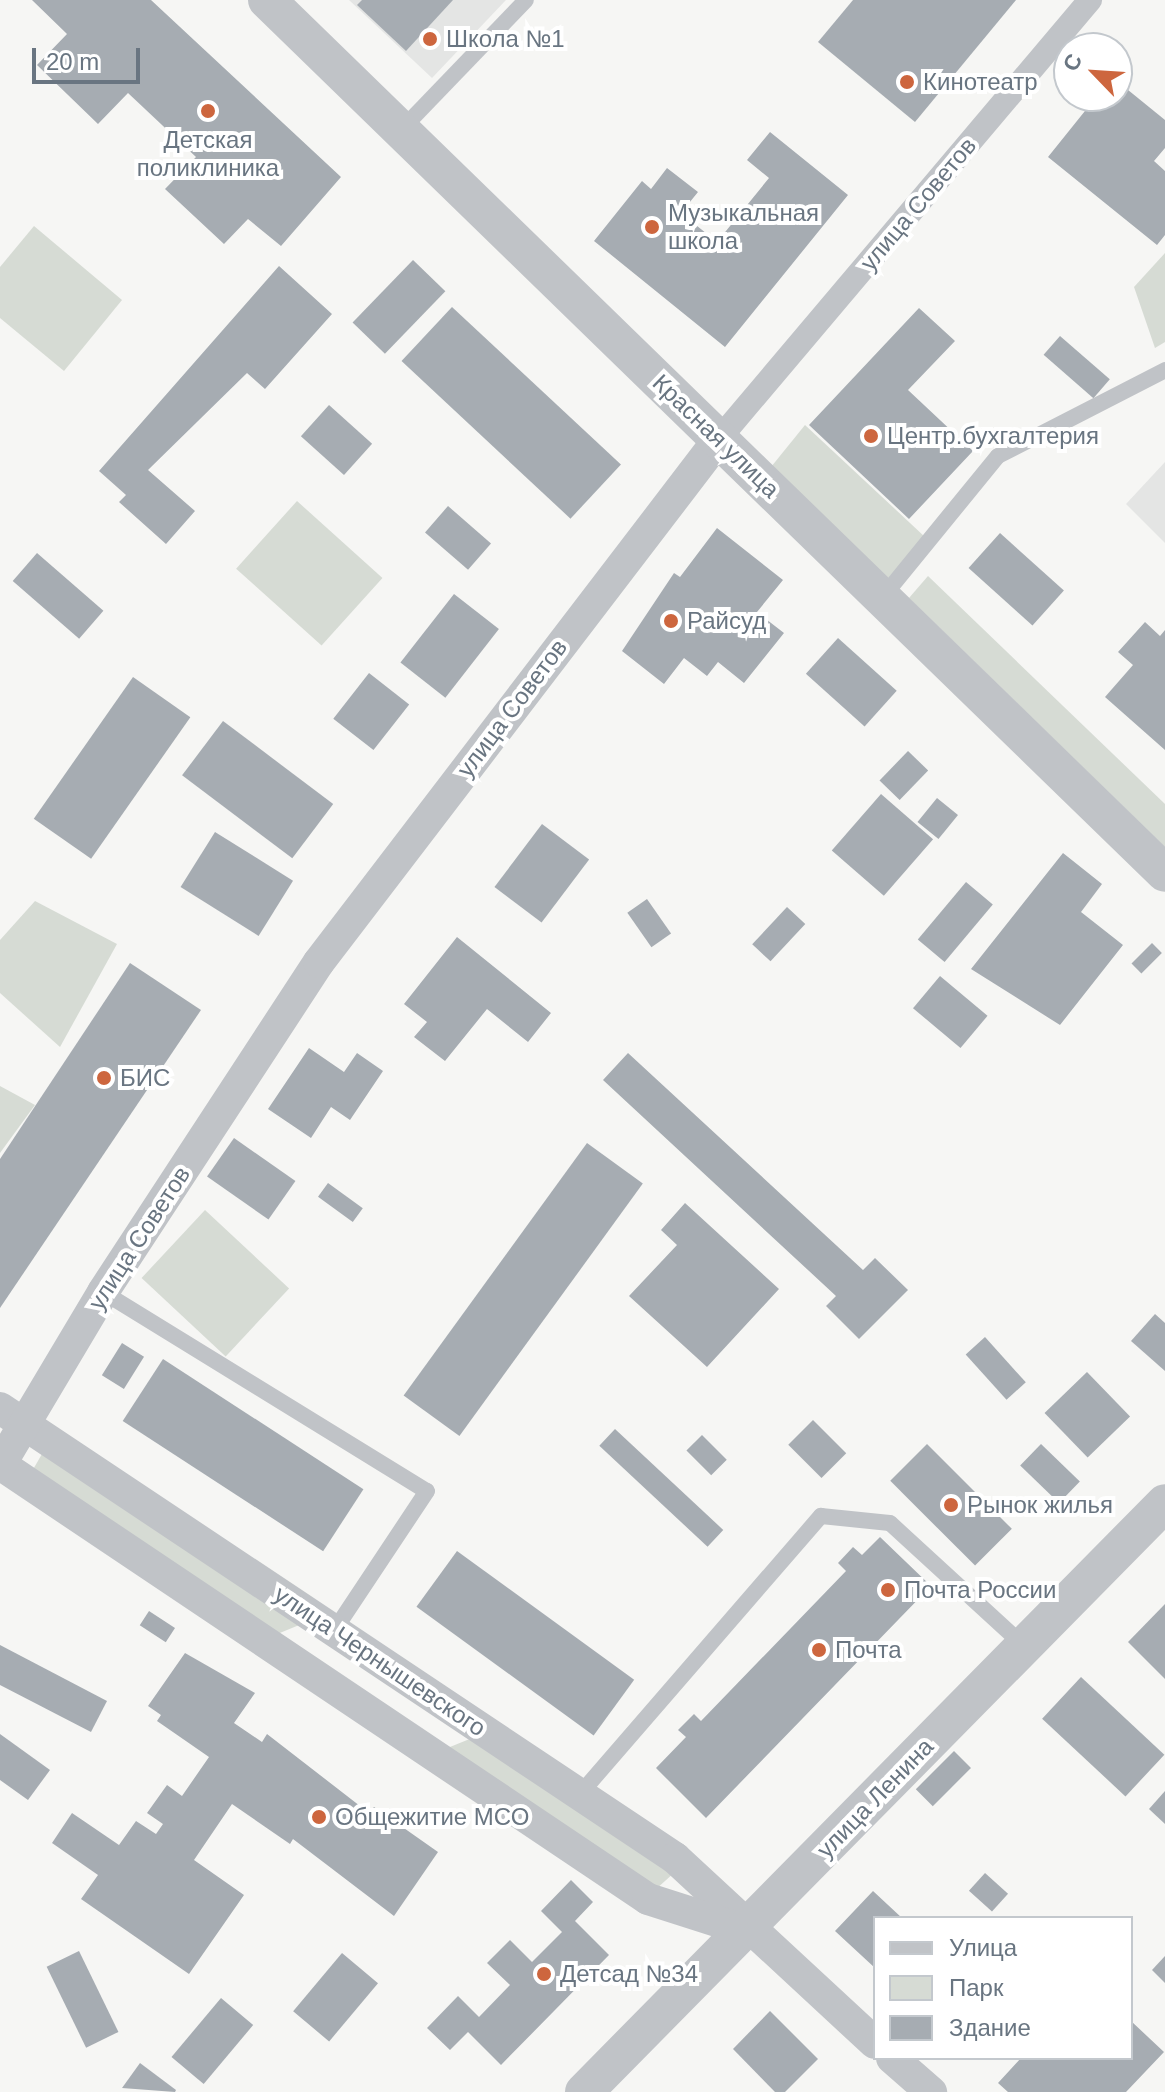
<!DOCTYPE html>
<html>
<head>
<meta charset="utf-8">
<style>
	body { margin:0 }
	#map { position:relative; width:1165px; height:2092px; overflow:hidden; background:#f6f6f4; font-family:Helvetica,sans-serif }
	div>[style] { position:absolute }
	.built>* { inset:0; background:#e4e5e4 }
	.green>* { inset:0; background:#d6dbd4; transform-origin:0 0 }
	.building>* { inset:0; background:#a6acb2; transform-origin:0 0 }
	.service>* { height:16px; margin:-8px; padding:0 8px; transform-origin:8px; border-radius:8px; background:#c0c3c7 }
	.pedestrian>* { height:24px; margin:-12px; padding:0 12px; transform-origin:12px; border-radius:12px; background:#c0c3c7 }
	.minor>* { height:32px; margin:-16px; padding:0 16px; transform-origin:16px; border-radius:16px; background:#c0c3c7 }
	.tertiary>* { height:38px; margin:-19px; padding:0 19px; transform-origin:19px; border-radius:19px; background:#c0c3c7 }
	.dots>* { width:22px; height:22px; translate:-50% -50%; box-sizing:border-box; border:4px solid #fff; border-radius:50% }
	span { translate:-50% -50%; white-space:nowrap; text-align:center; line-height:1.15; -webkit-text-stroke:8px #fff; paint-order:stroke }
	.poi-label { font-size:24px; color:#697581 }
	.left { translate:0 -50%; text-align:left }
	.street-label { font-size:24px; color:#697581 }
	.legend { position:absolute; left:873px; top:1916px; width:260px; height:144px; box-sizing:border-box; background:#fff; border:2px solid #c3c8cd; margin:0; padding:10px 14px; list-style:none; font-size:24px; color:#697581 }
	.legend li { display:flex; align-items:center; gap:16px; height:40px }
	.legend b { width:40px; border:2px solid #c3c8cd }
	.north { position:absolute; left:1053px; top:32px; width:80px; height:80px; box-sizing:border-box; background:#fff; border:2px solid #c3c8cd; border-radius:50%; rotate:295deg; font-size:22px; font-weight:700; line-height:32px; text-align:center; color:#697581 }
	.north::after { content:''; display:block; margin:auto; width:28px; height:36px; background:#cd663e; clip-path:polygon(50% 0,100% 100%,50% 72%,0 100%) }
	.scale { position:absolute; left:32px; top:48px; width:108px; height:36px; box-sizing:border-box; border:4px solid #697581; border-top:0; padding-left:10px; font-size:24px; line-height:28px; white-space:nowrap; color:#697581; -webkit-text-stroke:6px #fff; paint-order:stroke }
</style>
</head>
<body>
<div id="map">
	<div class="built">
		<div style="clip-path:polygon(349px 0,506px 0,432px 78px)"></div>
		<div style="clip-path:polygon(1165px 462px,1165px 543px,1126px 504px)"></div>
	</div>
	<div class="green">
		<div style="clip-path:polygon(34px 226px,122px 300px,64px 371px,0 318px,0 267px)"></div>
		<div style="clip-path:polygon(1165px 253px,1165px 342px,1155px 348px,1134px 287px)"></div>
		<div style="clip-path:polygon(805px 425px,925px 537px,884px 583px,771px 467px)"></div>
		<div style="left:297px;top:501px;width:115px;height:91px;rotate:42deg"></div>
		<div style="clip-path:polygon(928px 576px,1165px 804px,1165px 847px,909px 598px)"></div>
		<div style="clip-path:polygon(35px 901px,117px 944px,60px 1047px,0 993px,0 940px)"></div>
		<div style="clip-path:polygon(0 1086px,35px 1105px,0 1153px)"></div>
		<div style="left:205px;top:1210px;width:115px;height:93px;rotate:43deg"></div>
		<div style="clip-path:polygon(46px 1447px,309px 1621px,270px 1637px,31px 1473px)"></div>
		<div style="clip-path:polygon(477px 1736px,675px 1872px,655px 1890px,445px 1749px)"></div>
	</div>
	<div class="building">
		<div style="clip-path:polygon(32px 0,151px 0,341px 177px,281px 246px,248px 219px,224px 244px,165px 189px,196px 157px,128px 93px,98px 124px,37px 65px,67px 34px)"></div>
		<div style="clip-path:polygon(362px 0,453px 0,406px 51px,357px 5px)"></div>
		<div style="clip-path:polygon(853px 0,1016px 0,915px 122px,818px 42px)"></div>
		<div style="clip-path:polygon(1117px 81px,1165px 120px,1165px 148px,1154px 161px,1165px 171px,1165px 235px,1157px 245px,1048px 157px,1097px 96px,1117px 96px)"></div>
		<div style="clip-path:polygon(770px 132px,848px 195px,725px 347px,594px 241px,642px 181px,651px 189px,667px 168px,698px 192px,681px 213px,717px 242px,769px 178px,747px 160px)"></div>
		<div style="left:413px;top:260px;width:45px;height:87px;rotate:44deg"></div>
		<div style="clip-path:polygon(279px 266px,332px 314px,265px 389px,247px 373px,148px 470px,195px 511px,166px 544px,119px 502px,126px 495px,99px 471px)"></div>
		<div style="left:452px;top:307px;width:231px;height:74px;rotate:43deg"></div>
		<div style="clip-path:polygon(919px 308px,955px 341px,908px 390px,973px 451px,909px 519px,809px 425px)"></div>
		<div style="left:1060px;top:336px;width:66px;height:25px;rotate:41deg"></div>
		<div style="left:329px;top:405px;width:58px;height:42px;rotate:42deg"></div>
		<div style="left:448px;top:506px;width:57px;height:35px;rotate:41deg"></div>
		<div style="clip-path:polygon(717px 528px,783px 580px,757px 612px,784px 633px,744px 683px,718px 662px,707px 676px,684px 658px,664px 684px,622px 651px,674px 573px,680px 577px)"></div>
		<div style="left:1000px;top:533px;width:86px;height:47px;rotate:42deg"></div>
		<div style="left:37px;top:553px;width:88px;height:37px;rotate:41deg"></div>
		<div style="left:454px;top:594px;width:57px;height:87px;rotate:38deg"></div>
		<div style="clip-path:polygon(1145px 622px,1160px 636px,1165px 630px,1165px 750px,1105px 697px,1133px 665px,1118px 652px)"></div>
		<div style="left:838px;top:638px;width:79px;height:48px;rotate:42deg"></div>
		<div style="left:369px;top:673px;width:51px;height:58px;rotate:38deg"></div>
		<div style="left:133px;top:677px;width:70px;height:173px;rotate:35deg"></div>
		<div style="left:223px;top:721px;width:138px;height:68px;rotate:37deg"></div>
		<div style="left:908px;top:751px;width:28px;height:41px;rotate:44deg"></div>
		<div style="left:881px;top:794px;width:69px;height:75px;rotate:41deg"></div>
		<div style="left:937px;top:798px;width:27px;height:31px;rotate:39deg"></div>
		<div style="left:542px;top:824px;width:59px;height:79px;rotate:37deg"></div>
		<div style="left:215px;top:832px;width:92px;height:65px;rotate:32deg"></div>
		<div style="clip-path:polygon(1063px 853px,1102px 884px,1081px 912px,1123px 945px,1060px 1025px,971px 969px)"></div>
		<div style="left:966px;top:882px;width:35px;height:75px;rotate:40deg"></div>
		<div style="left:647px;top:899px;width:42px;height:24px;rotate:55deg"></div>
		<div style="left:787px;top:907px;width:25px;height:51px;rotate:43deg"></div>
		<div style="clip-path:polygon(457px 937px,551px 1013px,528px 1042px,487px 1009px,445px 1061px,414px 1037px,427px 1022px,404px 1004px)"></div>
		<div style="left:1152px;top:943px;width:14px;height:29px;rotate:45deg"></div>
		<div style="clip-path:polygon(130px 963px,201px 1010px,0 1308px,0 1159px)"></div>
		<div style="left:940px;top:976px;width:62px;height:42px;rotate:40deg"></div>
		<div style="clip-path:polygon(309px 1048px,344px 1072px,357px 1053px,383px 1071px,350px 1120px,331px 1107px,311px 1138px,268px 1109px)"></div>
		<div style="clip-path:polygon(628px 1053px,863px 1270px,875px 1258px,908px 1290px,859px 1339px,826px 1306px,836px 1296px,603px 1080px)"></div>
		<div style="left:234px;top:1138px;width:75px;height:47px;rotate:35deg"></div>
		<div style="left:587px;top:1143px;width:69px;height:312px;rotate:36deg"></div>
		<div style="left:328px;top:1183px;width:43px;height:17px;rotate:36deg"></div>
		<div style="clip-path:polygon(685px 1203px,779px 1289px,707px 1367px,629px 1296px,677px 1245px,661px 1230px)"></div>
		<div style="clip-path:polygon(1155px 1314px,1165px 1323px,1165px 1371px,1131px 1341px)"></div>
		<div style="left:985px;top:1337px;width:61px;height:26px;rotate:48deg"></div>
		<div style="left:122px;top:1343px;width:26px;height:38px;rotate:32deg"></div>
		<div style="left:163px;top:1359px;width:239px;height:74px;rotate:33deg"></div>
		<div style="left:1087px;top:1372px;width:62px;height:59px;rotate:46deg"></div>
		<div style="left:813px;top:1420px;width:47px;height:35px;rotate:45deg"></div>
		<div style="left:615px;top:1429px;width:148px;height:23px;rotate:43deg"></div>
		<div style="left:702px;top:1435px;width:35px;height:22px;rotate:45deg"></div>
		<div style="left:927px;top:1444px;width:120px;height:52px;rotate:45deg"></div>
		<div style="left:1041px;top:1444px;width:54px;height:30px;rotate:44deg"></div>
		<div style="clip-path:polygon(880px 1537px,931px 1586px,706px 1818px,656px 1768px,686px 1737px,678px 1730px,694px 1714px,701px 1721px,846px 1571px,838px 1563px,853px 1547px,862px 1555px)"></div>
		<div style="left:457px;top:1551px;width:219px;height:69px;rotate:36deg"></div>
		<div style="clip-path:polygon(1165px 1604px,1165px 1679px,1128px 1642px)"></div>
		<div style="left:149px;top:1611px;width:31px;height:17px;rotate:33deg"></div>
		<div style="clip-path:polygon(0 1645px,107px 1701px,91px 1732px,0 1685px)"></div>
		<div style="clip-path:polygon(185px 1653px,255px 1693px,234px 1723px,262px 1742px,267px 1734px,369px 1813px,374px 1807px,438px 1852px,394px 1916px,293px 1839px,290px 1844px,232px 1804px,194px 1860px,244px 1895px,189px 1974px,81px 1899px,98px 1875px,52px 1843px,72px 1813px,119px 1845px,136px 1821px,156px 1834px,163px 1824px,147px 1813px,167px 1785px,182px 1796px,209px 1757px,157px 1721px,161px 1715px,148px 1706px)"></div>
		<div style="left:1081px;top:1677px;width:114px;height:57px;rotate:43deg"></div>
		<div style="clip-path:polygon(0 1734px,50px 1770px,28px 1800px,0 1780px)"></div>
		<div style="left:954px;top:1751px;width:24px;height:54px;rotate:45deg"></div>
		<div style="clip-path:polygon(1165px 1791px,1165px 1824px,1149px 1809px)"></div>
		<div style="left:985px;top:1873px;width:31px;height:24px;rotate:42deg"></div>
		<div style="clip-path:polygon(571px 1880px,593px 1902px,575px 1921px,609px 1955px,501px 2065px,468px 2032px,450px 2050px,427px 2028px,458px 1996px,479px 2017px,510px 1985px,487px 1963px,510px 1940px,532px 1962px,562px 1932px,541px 1911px)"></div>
		<div style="clip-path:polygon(873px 1891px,902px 1918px,875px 1918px,875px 1968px,835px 1931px)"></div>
		<div style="left:79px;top:1951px;width:90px;height:36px;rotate:64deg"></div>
		<div style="left:342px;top:1953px;width:47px;height:76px;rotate:40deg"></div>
		<div style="clip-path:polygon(1165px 1956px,1165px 1983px,1152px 1970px)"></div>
		<div style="left:221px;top:1998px;width:42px;height:77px;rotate:40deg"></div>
		<div style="clip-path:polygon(770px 2011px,818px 2059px,785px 2092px,775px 2092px,733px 2049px)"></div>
		<div style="clip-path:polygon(1131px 2021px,1164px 2052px,1126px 2092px,1008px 2092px,998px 2083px,1021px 2058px,1131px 2058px)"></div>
		<div style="clip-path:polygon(140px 2063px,176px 2090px,175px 2092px,122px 2088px)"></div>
	</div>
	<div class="service">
		<div style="left:401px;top:130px;width:180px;rotate:-46.1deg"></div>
		<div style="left:882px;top:598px;width:183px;rotate:-50.8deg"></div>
		<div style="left:998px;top:456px;width:188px;rotate:-27.2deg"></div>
		<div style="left:103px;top:1292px;width:380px;rotate:31.6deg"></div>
		<div style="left:427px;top:1491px;width:168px;rotate:123.6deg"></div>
		<div style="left:580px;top:1794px;width:368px;rotate:-49.1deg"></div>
		<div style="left:821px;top:1516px;width:69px;rotate:5.8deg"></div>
		<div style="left:890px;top:1523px;width:182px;rotate:42.5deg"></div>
	</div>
	<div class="pedestrian">
		<div style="left:719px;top:439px;width:575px;rotate:-49.8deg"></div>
	</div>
	<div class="minor">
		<div style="left:0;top:1408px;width:811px;rotate:33.69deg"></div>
		<div style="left:675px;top:1858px;width:272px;rotate:42.8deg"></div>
		<div style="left:0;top:1464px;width:780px;rotate:33.87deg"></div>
		<div style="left:648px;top:1899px;width:96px;rotate:17.7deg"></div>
		<div style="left:0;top:1465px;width:201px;rotate:-59.2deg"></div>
		<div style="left:103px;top:1292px;width:394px;rotate:-56.8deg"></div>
		<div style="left:319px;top:962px;width:658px;rotate:-52.59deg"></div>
		<div style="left:892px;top:2058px;width:52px;rotate:41.1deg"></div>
	</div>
	<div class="tertiary">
		<div style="left:267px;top:0;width:1252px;rotate:44.19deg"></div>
		<div style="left:584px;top:2092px;width:827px;rotate:-45.39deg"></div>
	</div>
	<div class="dots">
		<div style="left:430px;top:39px;background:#cd663e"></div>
		<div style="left:907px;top:82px;background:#cd663e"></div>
		<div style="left:208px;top:111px;background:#cd663e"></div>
		<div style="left:652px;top:227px;background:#cd663e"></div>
		<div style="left:871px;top:436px;background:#cd663e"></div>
		<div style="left:671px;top:621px;background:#cd663e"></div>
		<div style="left:104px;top:1078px;background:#cd663e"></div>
		<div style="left:951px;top:1505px;background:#cd663e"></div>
		<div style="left:888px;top:1590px;background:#cd663e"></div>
		<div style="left:819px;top:1650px;background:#cd663e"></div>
		<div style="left:319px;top:1817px;background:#cd663e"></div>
		<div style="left:544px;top:1974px;background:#cd663e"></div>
	</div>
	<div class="poi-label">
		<span class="left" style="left:446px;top:39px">Школа №1</span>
		<span class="left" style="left:923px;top:82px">Кинотеатр</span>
		<span style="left:208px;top:154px">Детская<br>поликлиника</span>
		<span class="left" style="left:668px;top:227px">Музыкальная<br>школа</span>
		<span class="left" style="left:887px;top:436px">Центр.бухгалтерия</span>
		<span class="left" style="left:687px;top:621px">Райсуд</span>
		<span class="left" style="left:120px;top:1078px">БИС</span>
		<span class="left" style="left:967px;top:1505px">Рынок жилья</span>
		<span class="left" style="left:904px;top:1590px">Почта России</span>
		<span class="left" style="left:835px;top:1650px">Почта</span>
		<span class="left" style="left:335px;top:1817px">Общежитие МСО</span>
		<span class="left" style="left:560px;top:1974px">Детсад №34</span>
	</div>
	<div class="street-label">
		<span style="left:918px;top:204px;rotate:-50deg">улица Советов</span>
		<span style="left:716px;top:436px;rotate:44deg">Красная улица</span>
		<span style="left:512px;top:708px;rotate:-53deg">улица Советов</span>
		<span style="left:139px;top:1238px;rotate:-57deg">улица Советов</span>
		<span style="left:380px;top:1661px;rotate:34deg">улица Чернышевского</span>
		<span style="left:875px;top:1798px;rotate:-46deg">улица Ленина</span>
	</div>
	<ul class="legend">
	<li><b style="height:10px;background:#c0c3c7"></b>Улица</li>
	<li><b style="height:22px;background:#d6dbd4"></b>Парк</li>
	<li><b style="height:22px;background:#a6acb2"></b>Здание</li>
	</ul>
	<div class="north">С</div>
	<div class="scale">20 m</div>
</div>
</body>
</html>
